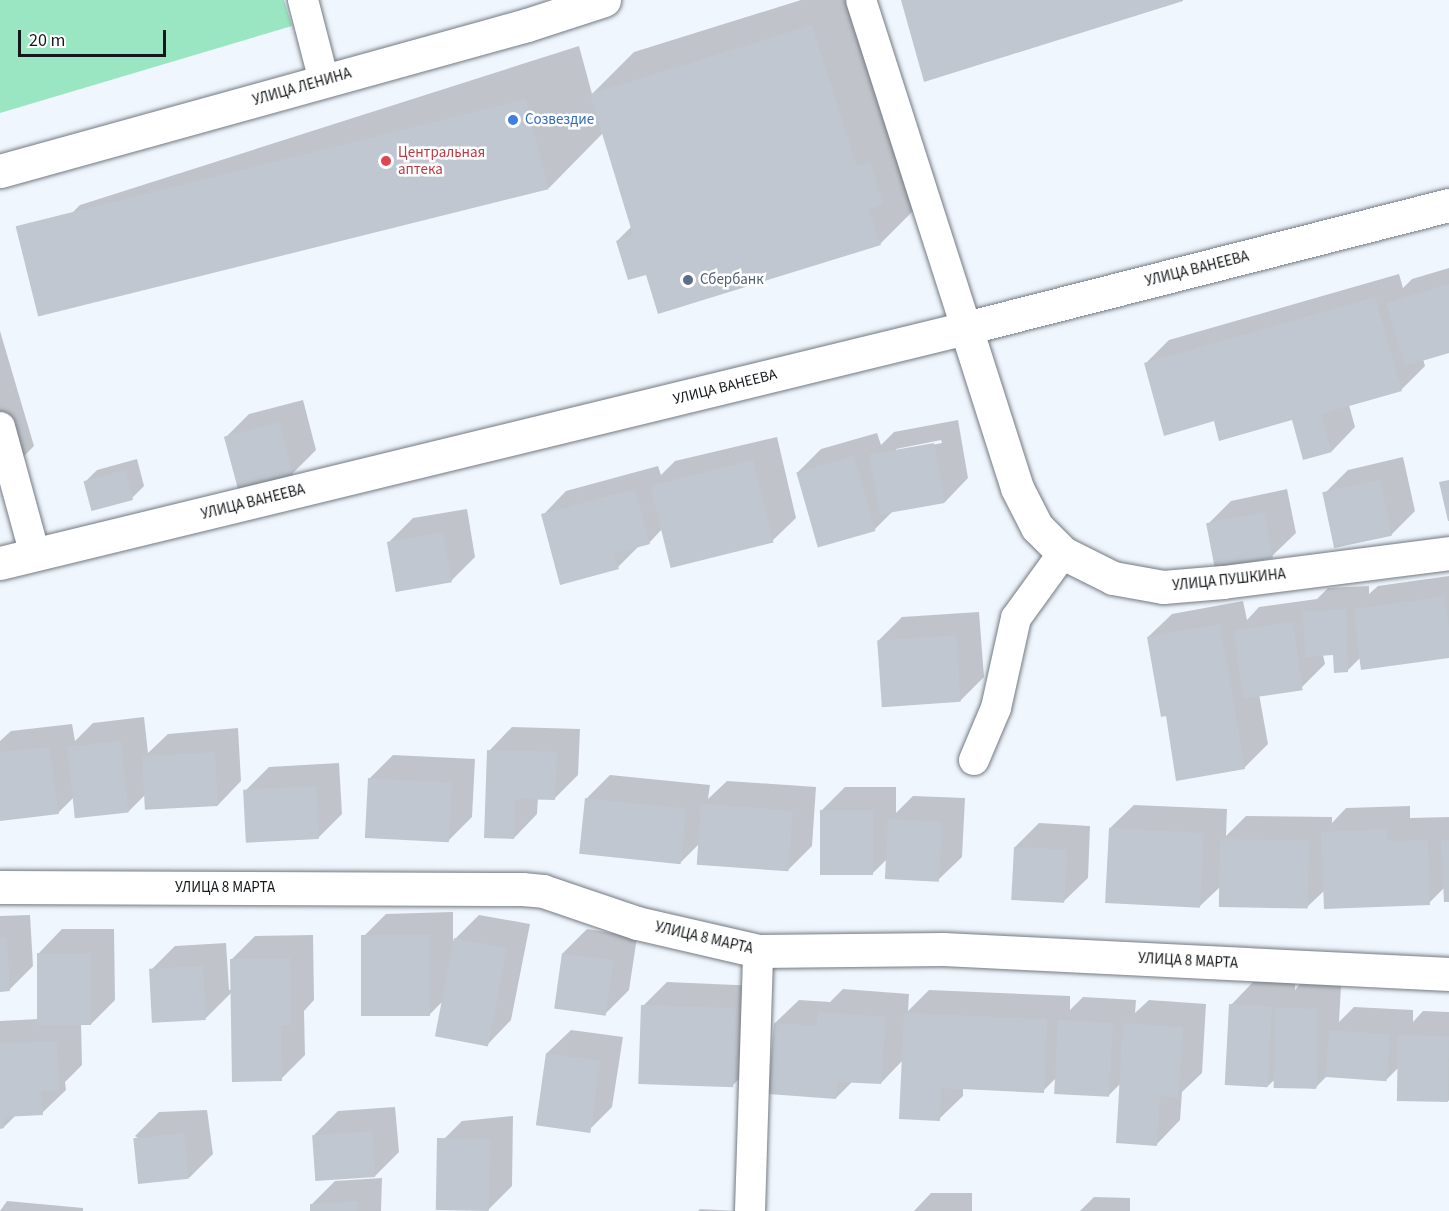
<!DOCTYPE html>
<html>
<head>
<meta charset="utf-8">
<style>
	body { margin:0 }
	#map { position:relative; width:1449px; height:1211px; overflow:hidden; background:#f0f6fd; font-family:"Source Sans 3",sans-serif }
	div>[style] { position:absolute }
	.green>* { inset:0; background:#9ae6c2 }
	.shadow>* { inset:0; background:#0003 }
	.building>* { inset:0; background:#c0c7d0; transform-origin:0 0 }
	.roads { filter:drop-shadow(0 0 2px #747a82) drop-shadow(0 0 2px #747a82) }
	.lane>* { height:30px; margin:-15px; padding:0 15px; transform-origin:15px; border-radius:15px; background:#fff }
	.street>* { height:33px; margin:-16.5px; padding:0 16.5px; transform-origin:16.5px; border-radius:16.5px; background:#fff }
	.dots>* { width:16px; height:16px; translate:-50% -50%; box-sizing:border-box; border:3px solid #fff; border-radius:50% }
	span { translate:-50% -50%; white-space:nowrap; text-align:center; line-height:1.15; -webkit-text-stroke:5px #fff; paint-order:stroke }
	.street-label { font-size:15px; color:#15181b }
	.shop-label { font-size:15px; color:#366cbe }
	.left { translate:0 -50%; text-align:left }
	.health-label { font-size:15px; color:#be3a42 }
	.service-label { font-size:15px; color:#4e5e75 }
	.scale { position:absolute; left:18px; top:30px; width:148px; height:27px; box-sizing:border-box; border:3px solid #15181b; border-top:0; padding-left:8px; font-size:18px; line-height:21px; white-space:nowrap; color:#15181b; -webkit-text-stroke:4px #fff; paint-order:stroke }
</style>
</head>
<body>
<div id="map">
	<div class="green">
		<div style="clip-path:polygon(0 0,284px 0,292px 26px,0 113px)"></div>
	</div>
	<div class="shadow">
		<div style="clip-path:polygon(801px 0,860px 0,923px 201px,880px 244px,647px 273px,617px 241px,632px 226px,603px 133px,549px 188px,27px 259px,80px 205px,579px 46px,592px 94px,634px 52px)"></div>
		<div style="clip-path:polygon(1449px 268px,1449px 351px,1423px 359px,1425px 366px,1401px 390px,1349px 405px,1355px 427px,1332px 451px,1293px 419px,1215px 420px,1145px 364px,1169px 340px,1399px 274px,1403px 288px,1412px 279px)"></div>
		<div style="clip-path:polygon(0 331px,34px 446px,0 480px)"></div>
		<div style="clip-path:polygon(303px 400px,316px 450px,292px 474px,225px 438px,249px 414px)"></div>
		<div style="clip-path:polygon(evenodd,958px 420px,968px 478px,945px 502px,893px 511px,874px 530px,797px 473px,821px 449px,877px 433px,881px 445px,894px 432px,958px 420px,941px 440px,942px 443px,896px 452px,896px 449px,941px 440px)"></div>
		<div style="clip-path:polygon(777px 437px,796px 518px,772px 541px,662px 529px,649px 543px,640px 545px,618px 567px,543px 515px,566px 491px,658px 466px,661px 475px,675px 461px)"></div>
		<div style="clip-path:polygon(1403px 457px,1415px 511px,1391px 535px,1324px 494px,1348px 470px)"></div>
		<div style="clip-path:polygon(137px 459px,144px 486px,132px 498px,85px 482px,97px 470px)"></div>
		<div style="clip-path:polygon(1287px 489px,1296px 533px,1272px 556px,1207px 525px,1231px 501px)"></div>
		<div style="clip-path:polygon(467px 509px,475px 557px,451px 581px,389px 542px,413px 518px)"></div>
		<div style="clip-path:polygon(1449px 576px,1449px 656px,1361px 657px,1348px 670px,1335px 654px,1323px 655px,1325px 664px,1301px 688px,1259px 694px,1268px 744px,1244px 768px,1167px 715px,1148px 637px,1172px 614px,1243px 601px,1247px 620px,1259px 607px,1317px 599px,1328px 588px,1369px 586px,1369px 594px,1378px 586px)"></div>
		<div style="clip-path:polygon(979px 612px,984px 677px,960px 701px,878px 641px,902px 617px)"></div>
		<div style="clip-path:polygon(144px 717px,148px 753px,168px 734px,238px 728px,241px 781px,218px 805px,146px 794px,128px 812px,74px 797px,58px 813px,0 819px,0 741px,11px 731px,72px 724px,75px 741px,93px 723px)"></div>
		<div style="clip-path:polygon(512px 727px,580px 729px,578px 775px,555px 798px,538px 798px,537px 814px,514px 838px,489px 751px)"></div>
		<div style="clip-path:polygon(393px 755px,475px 759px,472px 817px,448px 841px,369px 779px)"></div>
		<div style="clip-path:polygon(339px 763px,342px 814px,318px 838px,245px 791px,269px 767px)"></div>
		<div style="clip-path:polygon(610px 775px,710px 785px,708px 799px,727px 781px,816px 787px,812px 846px,788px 870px,700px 843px,681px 862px,586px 799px)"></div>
		<div style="clip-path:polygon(845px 787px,896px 787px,896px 813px,913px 796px,965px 798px,962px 857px,938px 880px,888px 858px,872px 874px,821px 811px)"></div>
		<div style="clip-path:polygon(1134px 805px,1227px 809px,1226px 836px,1246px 816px,1332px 817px,1332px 823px,1346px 808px,1410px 806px,1410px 818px,1449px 817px,1449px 900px,1445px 887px,1429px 903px,1325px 890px,1307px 907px,1221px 886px,1200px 906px,1110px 828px)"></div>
		<div style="clip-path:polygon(1039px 823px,1090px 826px,1088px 878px,1064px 901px,1015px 847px)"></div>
		<div style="clip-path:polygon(453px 912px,453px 941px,479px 915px,530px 924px,511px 1020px,488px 1044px,444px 1000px,429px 1015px,362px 938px,386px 914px)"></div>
		<div style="clip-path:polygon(30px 915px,33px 966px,9px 990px,0 991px,0 916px)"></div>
		<div style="clip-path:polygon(62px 929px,114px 929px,115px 1000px,91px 1024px,81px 1024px,82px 1065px,65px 1082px,66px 1090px,42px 1113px,16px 1115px,4px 1127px,0 1127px,0 1021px,39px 1019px,39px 953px)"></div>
		<div style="clip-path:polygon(587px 929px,637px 937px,629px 990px,605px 1014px,563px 953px)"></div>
		<div style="clip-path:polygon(313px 935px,314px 1000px,304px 1011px,305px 1055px,281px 1079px,232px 992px,206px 1018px,151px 970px,175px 946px,226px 943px,229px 990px,232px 989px,231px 960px,255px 936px)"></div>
		<div style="clip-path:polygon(1254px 981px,1295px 983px,1295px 990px,1300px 984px,1341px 986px,1339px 1022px,1354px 1007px,1413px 1010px,1413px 1022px,1423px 1011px,1449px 1012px,1449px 1101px,1399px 1067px,1387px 1079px,1328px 1075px,1314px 1089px,1273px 1081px,1268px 1086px,1231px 1005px)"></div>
		<div style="clip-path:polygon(667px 982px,759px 986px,756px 1062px,732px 1086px,643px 1006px)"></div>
		<div style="clip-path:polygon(843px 989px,909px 994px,908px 1011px,929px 990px,1070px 996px,1070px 1010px,1083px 997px,1136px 1000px,1135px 1013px,1149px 1000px,1206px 1004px,1202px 1073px,1182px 1092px,1180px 1120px,1157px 1144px,1121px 1083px,1108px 1096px,1055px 1079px,1043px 1091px,963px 1088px,963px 1096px,939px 1119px,903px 1060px,881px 1083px,853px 1081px,836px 1098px,775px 1023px,799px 1000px,830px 1002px)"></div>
		<div style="clip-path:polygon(571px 1030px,623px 1037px,612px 1107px,588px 1131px,547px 1053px)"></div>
		<div style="clip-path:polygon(395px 1107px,399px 1152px,375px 1176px,314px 1135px,338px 1111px)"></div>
		<div style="clip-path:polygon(207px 1110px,213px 1154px,189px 1178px,135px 1136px,159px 1112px)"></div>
		<div style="clip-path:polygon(513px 1116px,512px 1186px,488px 1210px,438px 1145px,462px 1121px)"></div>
		<div style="clip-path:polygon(382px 1178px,381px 1211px,311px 1211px,311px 1205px,335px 1181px)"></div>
		<div style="clip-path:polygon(931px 1193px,972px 1193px,972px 1211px,914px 1211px)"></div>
		<div style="clip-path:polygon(1094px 1197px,1130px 1198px,1130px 1211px,1080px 1211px)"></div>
		<div style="clip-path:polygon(7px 1201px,83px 1208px,83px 1211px,0 1211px)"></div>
		<div style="clip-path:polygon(700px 1209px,738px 1211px,698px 1211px)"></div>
	</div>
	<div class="building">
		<div style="clip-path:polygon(901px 0,1183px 0,1183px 1px,924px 82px)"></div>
		<div style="clip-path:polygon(812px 25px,857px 167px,870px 162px,883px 204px,869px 209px,881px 245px,658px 314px,646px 275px,628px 280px,616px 241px,633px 235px,590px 94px)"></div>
		<div style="left:526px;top:99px;width:93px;height:526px;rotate:76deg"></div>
		<div style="clip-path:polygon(1449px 284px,1449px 353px,1405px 366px,1386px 303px)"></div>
		<div style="clip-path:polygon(1375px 297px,1402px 391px,1321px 414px,1332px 452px,1303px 460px,1292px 420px,1219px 441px,1214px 421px,1164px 436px,1144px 363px)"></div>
		<div style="left:279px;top:422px;width:56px;height:57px;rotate:75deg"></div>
		<div style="left:934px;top:443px;width:61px;height:66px;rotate:80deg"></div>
		<div style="left:854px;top:456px;width:78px;height:60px;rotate:74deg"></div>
		<div style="left:753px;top:460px;width:85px;height:106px;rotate:76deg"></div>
		<div style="left:125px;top:470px;width:31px;height:43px;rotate:75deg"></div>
		<div style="left:1380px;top:480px;width:57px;height:59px;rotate:78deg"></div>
		<div style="clip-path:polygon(1449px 480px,1449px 521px,1448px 521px,1439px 482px)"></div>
		<div style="clip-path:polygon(635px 489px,650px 544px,614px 554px,619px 569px,560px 585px,541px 514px)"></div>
		<div style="left:1264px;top:512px;width:47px;height:59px;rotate:79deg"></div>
		<div style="left:443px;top:532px;width:51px;height:57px;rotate:80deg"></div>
		<div style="clip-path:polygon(1445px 596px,1449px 627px,1449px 658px,1361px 670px,1353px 609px)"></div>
		<div style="clip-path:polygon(1346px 609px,1348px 672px,1334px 673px,1333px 655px,1305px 657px,1303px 611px)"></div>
		<div style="left:1293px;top:622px;width:69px;height:60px;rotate:82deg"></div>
		<div style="clip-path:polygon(1220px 624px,1245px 769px,1176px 781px,1166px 716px,1161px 717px,1147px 637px)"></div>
		<div style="left:956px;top:635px;width:67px;height:79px;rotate:86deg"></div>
		<div style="left:121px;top:741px;width:72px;height:54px;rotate:84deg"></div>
		<div style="clip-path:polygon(49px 747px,59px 814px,0 821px,0 752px)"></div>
		<div style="clip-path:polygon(487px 750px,557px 752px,555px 800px,515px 799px,514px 839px,484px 838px)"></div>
		<div style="left:215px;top:752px;width:54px;height:73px;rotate:87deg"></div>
		<div style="left:368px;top:778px;width:84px;height:60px;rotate:3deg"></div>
		<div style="left:316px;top:786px;width:53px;height:73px;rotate:87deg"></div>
		<div style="left:585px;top:798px;width:102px;height:56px;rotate:6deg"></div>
		<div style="left:701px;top:804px;width:92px;height:61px;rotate:4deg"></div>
		<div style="left:820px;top:810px;width:53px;height:65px"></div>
		<div style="left:888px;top:819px;width:54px;height:60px;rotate:3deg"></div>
		<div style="left:1109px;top:828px;width:95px;height:75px;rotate:3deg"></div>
		<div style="clip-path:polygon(1387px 829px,1387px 841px,1428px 840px,1430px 905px,1324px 909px,1321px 832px)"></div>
		<div style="left:1220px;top:839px;width:89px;height:68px;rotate:1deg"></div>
		<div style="clip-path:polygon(1441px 840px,1449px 840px,1449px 902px,1444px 902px)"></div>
		<div style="left:1014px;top:847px;width:53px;height:53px;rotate:3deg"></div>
		<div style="left:430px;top:935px;width:81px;height:69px;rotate:90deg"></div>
		<div style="clip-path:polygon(0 938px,7px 938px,10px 991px,0 992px)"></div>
		<div style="left:454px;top:938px;width:54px;height:100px;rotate:11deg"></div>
		<div style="left:37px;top:953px;width:54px;height:72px"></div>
		<div style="left:562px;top:953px;width:52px;height:56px;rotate:8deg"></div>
		<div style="clip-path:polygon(290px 958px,291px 1025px,281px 1026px,282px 1081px,232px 1082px,230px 959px)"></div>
		<div style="left:203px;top:966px;width:54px;height:54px;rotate:87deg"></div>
		<div style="left:1229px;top:1004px;width:43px;height:81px;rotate:3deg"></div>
		<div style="left:641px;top:1005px;width:95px;height:79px;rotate:2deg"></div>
		<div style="left:1275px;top:1008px;width:43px;height:80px;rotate:1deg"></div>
		<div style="clip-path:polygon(818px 1012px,886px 1017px,881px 1084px,838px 1082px,836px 1099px,768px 1094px,774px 1023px,817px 1026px)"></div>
		<div style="clip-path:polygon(904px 1013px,1047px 1019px,1044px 1093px,941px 1088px,940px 1121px,899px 1119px)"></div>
		<div style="left:1058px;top:1020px;width:55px;height:74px;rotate:3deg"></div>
		<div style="clip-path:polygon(1123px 1023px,1183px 1027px,1178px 1098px,1160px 1096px,1157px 1146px,1116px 1143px)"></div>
		<div style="left:1329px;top:1030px;width:61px;height:47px;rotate:4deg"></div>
		<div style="left:1398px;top:1035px;width:51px;height:66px;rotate:1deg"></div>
		<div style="clip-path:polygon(57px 1041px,59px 1090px,41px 1091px,43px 1115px,4px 1117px,4px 1128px,0 1129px,0 1043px)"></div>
		<div style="left:546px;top:1053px;width:55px;height:73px;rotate:8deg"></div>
		<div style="left:372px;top:1131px;width:46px;height:60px;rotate:86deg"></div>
		<div style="left:184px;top:1133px;width:46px;height:51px;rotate:84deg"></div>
		<div style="left:490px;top:1139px;width:72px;height:53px;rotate:91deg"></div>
		<div style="clip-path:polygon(358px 1201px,358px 1211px,310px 1211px,310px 1204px)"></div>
	</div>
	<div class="roads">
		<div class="lane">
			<div style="left:303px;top:0;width:84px;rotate:75.5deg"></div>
			<div style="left:861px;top:0;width:344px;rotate:72.2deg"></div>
			<div style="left:0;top:427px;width:133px;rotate:74.7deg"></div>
			<div style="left:974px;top:760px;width:56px;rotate:-67.1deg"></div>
			<div style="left:996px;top:708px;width:92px;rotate:-77.5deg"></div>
			<div style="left:1016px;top:618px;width:80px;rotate:-54.1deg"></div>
			<div style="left:750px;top:1211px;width:260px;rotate:-88.2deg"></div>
		</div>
		<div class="street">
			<div style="left:0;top:171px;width:547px;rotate:-15.48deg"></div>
			<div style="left:527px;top:25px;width:81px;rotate:-18deg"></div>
			<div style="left:966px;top:328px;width:168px;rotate:72.3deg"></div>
			<div style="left:1017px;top:488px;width:44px;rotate:62.9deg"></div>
			<div style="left:1037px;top:527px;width:37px;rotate:45deg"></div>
			<div style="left:1063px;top:553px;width:56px;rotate:26.6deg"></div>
			<div style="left:1113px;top:578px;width:51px;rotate:10.2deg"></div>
			<div style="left:1163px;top:587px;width:60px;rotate:-4.8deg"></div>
			<div style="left:1223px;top:582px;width:228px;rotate:-7.3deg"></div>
			<div style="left:0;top:563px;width:994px;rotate:-13.67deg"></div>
			<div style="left:966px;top:328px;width:498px;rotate:-14.3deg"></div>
			<div style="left:0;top:887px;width:522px;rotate:0.22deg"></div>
			<div style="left:522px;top:889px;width:21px;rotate:5deg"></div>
			<div style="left:543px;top:891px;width:99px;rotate:18.8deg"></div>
			<div style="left:637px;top:923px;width:124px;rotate:13deg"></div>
			<div style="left:758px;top:951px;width:185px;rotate:-0.6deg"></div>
			<div style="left:943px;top:949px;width:507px;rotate:2.83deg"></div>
		</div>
	</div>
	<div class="dots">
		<div style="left:513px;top:120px;background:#3f7fe0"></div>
		<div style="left:386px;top:161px;background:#e0444e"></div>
		<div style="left:688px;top:280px;background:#5c6f8a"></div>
	</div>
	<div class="street-label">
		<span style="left:302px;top:87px;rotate:-16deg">УЛИЦА ЛЕНИНА</span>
		<span style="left:1197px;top:269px;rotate:-14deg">УЛИЦА ВАНЕЕВА</span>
		<span style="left:725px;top:387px;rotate:-14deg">УЛИЦА ВАНЕЕВА</span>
		<span style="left:253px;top:502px;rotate:-14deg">УЛИЦА ВАНЕЕВА</span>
		<span style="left:1229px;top:580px;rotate:-6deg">УЛИЦА ПУШКИНА</span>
		<span style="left:225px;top:888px">УЛИЦА 8 МАРТА</span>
		<span style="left:704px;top:938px;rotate:13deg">УЛИЦА 8 МАРТА</span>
		<span style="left:1188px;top:961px;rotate:3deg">УЛИЦА 8 МАРТА</span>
	</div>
	<div class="shop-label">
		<span class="left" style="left:525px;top:120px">Созвездие</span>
	</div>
	<div class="health-label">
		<span class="left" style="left:398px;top:161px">Центральная<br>аптека</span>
	</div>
	<div class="service-label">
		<span class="left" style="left:700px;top:280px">Сбербанк</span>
	</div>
	<div class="scale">20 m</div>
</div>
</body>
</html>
